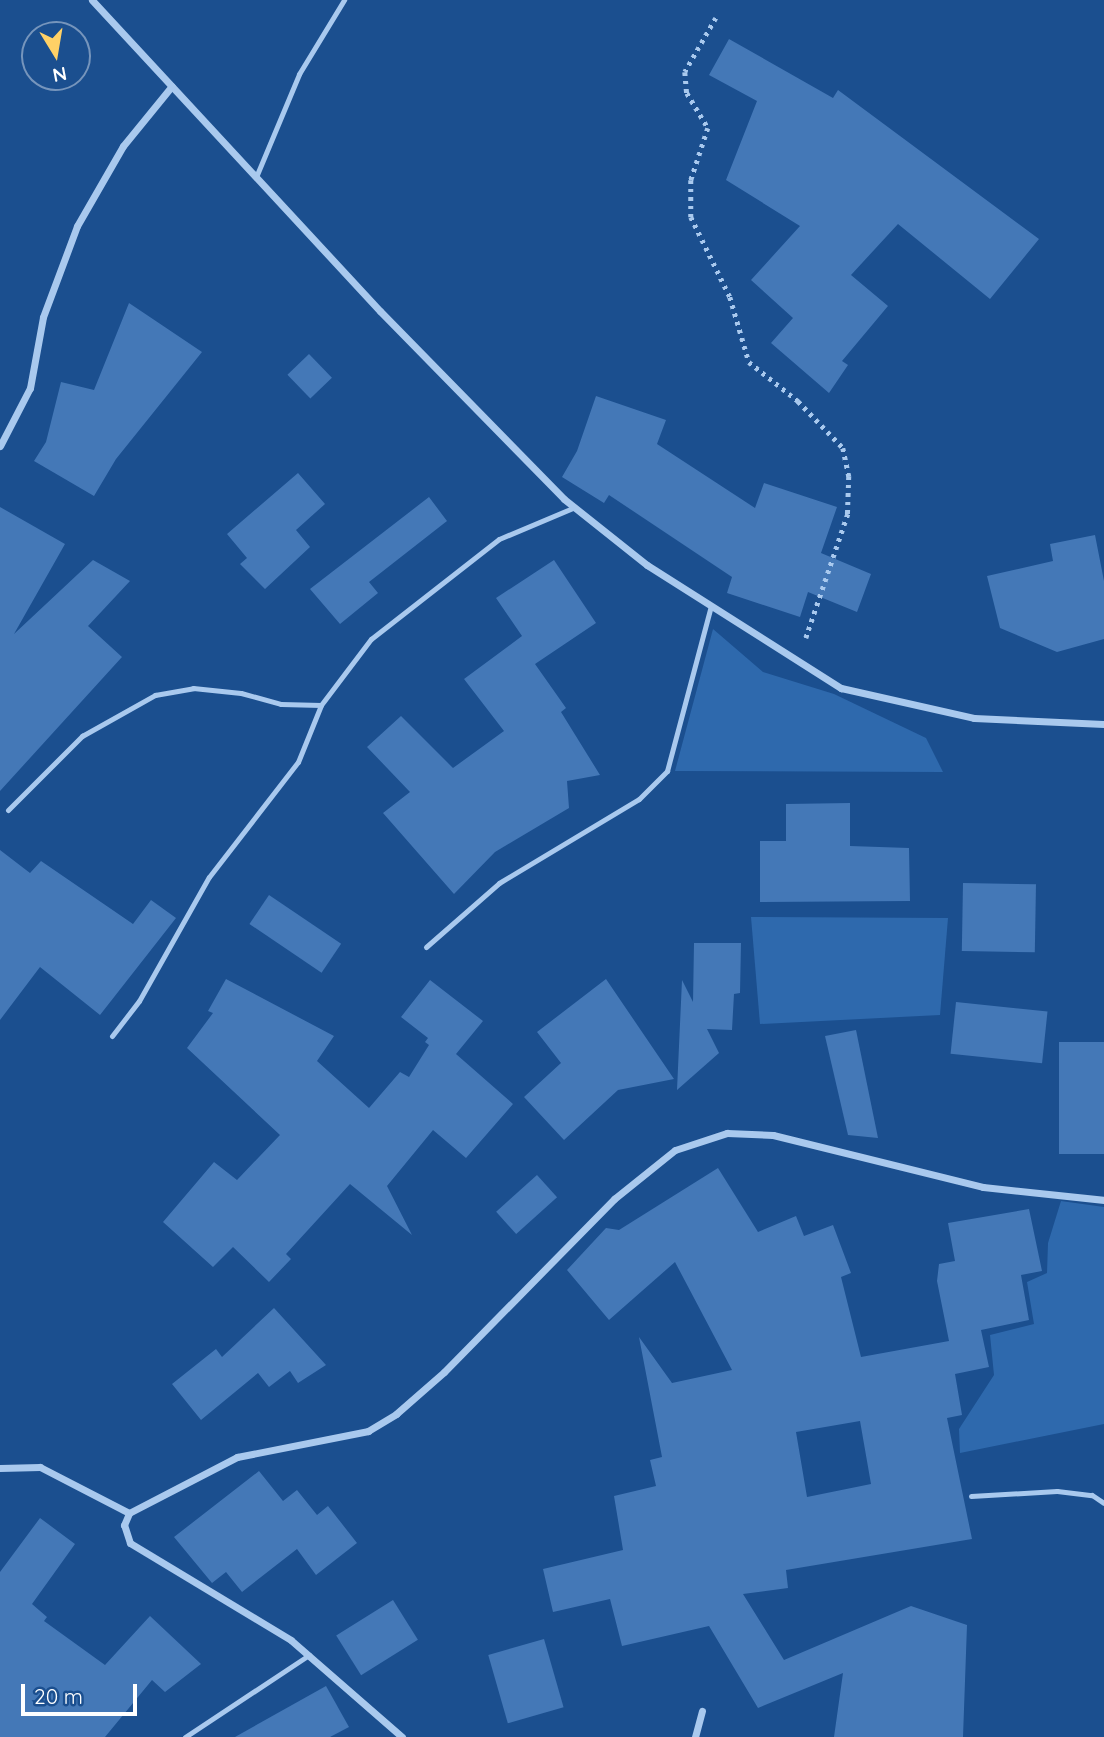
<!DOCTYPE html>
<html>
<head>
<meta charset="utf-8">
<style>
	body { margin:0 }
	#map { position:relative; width:1104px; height:1737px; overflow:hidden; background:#1b4f8f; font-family:Quicksand,sans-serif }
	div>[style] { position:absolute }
	.green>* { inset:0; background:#2e69ad }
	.building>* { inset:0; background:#4478b7; transform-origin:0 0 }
	.path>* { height:4.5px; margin-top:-2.25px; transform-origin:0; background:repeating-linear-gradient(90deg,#a9c9ee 0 3.5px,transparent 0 8.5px) }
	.lane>* { height:5px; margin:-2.5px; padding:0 2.5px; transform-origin:2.5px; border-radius:2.5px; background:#a9c9ee }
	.street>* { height:7px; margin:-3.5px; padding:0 3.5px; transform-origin:3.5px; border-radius:3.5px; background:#a9c9ee }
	span { translate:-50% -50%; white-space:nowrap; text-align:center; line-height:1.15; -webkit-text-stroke:5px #1b4f8f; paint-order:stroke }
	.north { position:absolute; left:21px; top:21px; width:70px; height:70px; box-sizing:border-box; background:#1b4f8f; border:2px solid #7695bc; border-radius:50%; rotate:169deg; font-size:19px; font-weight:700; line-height:28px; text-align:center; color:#fff }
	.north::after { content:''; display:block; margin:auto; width:24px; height:32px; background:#ffd166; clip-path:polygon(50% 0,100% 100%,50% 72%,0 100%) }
	.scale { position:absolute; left:21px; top:1684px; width:116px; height:32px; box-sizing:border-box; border:4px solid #fff; border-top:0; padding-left:9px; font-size:21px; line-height:24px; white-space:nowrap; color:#fff; -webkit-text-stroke:5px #1b4f8f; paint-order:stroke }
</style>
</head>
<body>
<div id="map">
	<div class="green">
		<div style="clip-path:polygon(713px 629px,763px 672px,834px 694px,926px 738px,943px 772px,675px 771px)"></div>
		<div style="clip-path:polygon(751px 917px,948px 918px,940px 1015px,760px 1024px)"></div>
		<div style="clip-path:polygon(1061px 1201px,1104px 1207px,1104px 1424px,960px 1453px,959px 1429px,994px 1375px,990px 1335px,1034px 1324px,1027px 1282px,1047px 1273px,1048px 1243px)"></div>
	</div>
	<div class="building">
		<div style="clip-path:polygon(729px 39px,833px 98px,838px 90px,1039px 239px,990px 299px,898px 224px,851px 275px,888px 306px,842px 361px,848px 365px,829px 393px,771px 343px,793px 318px,751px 280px,800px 226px,726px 180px,757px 101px,709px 75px)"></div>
		<div style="clip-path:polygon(129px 303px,202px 352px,116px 459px,94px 496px,34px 461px,46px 442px,61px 382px,94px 390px)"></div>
		<div style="left:309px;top:354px;width:33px;height:30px;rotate:46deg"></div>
		<div style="clip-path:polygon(596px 396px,666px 420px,657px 444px,755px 508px,764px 483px,837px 507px,821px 553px,871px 574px,857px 612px,808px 592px,800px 617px,727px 593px,732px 577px,609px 495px,604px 503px,562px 477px,577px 451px)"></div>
		<div style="clip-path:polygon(298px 473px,325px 504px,296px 530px,310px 547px,265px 589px,240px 564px,247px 558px,227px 534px)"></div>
		<div style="clip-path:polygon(429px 497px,447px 521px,369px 582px,378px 593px,340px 624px,310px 589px)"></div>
		<div style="clip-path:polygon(0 507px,65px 544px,14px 634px,93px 560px,130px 581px,88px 626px,122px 657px,0 791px)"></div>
		<div style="clip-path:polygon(1095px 535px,1104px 581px,1104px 639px,1057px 652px,1000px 628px,987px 576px,1053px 561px,1050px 544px)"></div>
		<div style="clip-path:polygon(554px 560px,596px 623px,535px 664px,566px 708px,561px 712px,600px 775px,567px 781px,569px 808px,495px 852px,454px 894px,383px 813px,410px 792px,367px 747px,401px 716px,453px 768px,504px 731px,464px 679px,522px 636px,496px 598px)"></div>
		<div style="clip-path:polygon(850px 803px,850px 846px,909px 848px,910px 901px,760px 902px,760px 841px,786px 841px,786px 804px)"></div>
		<div style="clip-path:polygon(0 850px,30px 873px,41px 861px,133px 924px,151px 900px,176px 918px,100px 1015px,40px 967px,0 1020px)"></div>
		<div style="left:963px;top:883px;width:73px;height:68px;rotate:1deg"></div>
		<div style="left:269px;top:895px;width:87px;height:35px;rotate:34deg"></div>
		<div style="clip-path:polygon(694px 943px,741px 943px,740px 993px,734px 994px,732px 1030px,707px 1029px,719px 1053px,677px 1090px,682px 980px,693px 1002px)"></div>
		<div style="clip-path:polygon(226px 979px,334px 1036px,317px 1061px,369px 1108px,400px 1072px,409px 1077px,429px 1045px,425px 1042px,428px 1038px,401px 1017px,430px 980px,483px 1021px,456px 1054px,513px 1104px,466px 1158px,433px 1130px,387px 1186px,412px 1235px,350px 1184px,286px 1254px,291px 1259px,269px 1282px,233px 1247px,213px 1267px,163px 1222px,214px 1162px,237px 1180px,280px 1135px,187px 1048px,213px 1013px,208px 1011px)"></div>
		<div style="clip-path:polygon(606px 979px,674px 1079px,618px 1090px,564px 1140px,524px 1097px,561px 1063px,537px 1032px)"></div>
		<div style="left:956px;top:1002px;width:92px;height:52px;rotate:6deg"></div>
		<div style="clip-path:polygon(856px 1030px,878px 1138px,848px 1135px,825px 1036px)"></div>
		<div style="left:1104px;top:1042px;width:112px;height:45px;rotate:90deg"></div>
		<div style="clip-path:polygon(evenodd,718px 1168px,758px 1232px,796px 1216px,804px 1236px,833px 1225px,851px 1273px,841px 1277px,861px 1357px,949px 1341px,937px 1281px,939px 1264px,955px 1261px,948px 1223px,1029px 1209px,1042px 1271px,1021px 1275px,1029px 1320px,981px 1330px,989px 1367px,955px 1374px,962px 1415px,947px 1418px,972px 1539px,786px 1570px,788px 1588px,743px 1594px,784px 1660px,911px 1606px,967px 1625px,963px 1737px,834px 1737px,843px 1673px,758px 1708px,709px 1626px,622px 1646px,610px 1599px,553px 1612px,543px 1569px,623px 1550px,614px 1496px,656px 1486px,650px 1460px,662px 1457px,639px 1337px,672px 1383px,732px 1370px,675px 1262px,609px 1320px,567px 1270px,606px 1228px,619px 1230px,718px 1168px,860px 1421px,871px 1484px,807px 1497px,796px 1432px,860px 1421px)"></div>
		<div style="left:537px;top:1175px;width:30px;height:55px;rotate:48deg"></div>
		<div style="clip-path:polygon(274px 1308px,326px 1365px,298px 1383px,290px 1371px,269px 1387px,258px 1373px,201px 1420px,172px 1384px,216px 1349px,222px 1357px)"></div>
		<div style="clip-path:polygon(259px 1471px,283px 1501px,297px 1490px,317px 1515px,328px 1506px,357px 1543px,316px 1575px,297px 1549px,242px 1592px,226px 1572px,212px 1583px,174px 1537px)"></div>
		<div style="clip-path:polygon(40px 1518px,75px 1544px,32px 1604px,47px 1617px,44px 1621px,105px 1665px,150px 1616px,201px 1664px,165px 1692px,152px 1680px,105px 1737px,0 1737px,0 1572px)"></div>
		<div style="left:393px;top:1600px;width:47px;height:67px;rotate:58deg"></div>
		<div style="left:544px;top:1639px;width:71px;height:58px;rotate:74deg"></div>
		<div style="clip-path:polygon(326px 1686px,349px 1727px,330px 1737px,235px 1737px)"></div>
	</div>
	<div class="path">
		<div style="left:716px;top:18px;width:62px;rotate:119.9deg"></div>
		<div style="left:685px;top:72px;width:21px;rotate:85deg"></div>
		<div style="left:687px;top:93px;width:41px;rotate:59deg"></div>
		<div style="left:708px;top:128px;width:55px;rotate:108.1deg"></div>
		<div style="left:691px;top:180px;width:37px;rotate:90deg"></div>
		<div style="left:691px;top:217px;width:89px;rotate:64deg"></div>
		<div style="left:730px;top:297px;width:68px;rotate:73.7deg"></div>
		<div style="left:749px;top:362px;width:63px;rotate:38.5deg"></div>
		<div style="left:798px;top:401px;width:65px;rotate:46.2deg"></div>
		<div style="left:843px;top:448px;width:29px;rotate:78deg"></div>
		<div style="left:849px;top:476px;width:38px;rotate:92deg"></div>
		<div style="left:848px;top:514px;width:131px;rotate:108.7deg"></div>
	</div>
	<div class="lane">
		<div style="left:256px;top:177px;width:112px;rotate:-67.3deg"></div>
		<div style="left:299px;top:74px;width:87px;rotate:-58.7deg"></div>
		<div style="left:8px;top:810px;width:105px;rotate:-45deg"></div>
		<div style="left:82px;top:736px;width:84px;rotate:-29.3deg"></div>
		<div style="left:155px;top:695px;width:39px;rotate:-10deg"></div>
		<div style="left:193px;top:688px;width:48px;rotate:5.9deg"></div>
		<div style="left:241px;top:693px;width:41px;rotate:15.4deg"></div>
		<div style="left:281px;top:704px;width:40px;rotate:1.4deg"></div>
		<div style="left:426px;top:947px;width:97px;rotate:-41.2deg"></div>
		<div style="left:499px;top:883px;width:163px;rotate:-31deg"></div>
		<div style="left:639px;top:799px;width:40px;rotate:-45deg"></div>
		<div style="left:667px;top:771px;width:171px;rotate:-75.1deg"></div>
		<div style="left:112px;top:1036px;width:44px;rotate:-52.4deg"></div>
		<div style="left:139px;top:1001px;width:142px;rotate:-60.6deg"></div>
		<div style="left:209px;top:877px;width:145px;rotate:-52.3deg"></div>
		<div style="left:298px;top:762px;width:61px;rotate:-68deg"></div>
		<div style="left:321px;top:705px;width:83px;rotate:-52.9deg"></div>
		<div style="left:371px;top:639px;width:162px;rotate:-38deg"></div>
		<div style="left:499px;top:539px;width:82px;rotate:-22.8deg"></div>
		<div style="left:971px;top:1496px;width:86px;rotate:-3.3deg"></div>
		<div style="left:1057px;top:1491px;width:35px;rotate:7deg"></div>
		<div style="left:1092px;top:1495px;width:14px;rotate:34deg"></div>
		<div style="left:185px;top:1737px;width:149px;rotate:-33.5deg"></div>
	</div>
	<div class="street">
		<div style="left:92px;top:0;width:424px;rotate:47.2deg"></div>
		<div style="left:380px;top:311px;width:263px;rotate:45.6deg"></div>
		<div style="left:564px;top:499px;width:106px;rotate:38.5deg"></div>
		<div style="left:647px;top:565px;width:230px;rotate:32.4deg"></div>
		<div style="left:841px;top:688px;width:136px;rotate:12.7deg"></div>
		<div style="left:974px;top:718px;width:130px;rotate:2.6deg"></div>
		<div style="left:0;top:446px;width:65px;rotate:-62.7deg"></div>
		<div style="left:30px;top:388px;width:72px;rotate:-79.6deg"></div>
		<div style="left:43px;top:317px;width:97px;rotate:-69.5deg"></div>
		<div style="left:77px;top:226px;width:92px;rotate:-60.1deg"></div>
		<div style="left:123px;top:146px;width:77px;rotate:-50.8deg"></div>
		<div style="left:0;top:1468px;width:40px;rotate:-1.4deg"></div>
		<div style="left:40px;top:1467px;width:100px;rotate:27.3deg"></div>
		<div style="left:402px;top:1737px;width:147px;rotate:-138.9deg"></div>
		<div style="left:291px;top:1640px;width:188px;rotate:-148.9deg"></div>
		<div style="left:130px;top:1543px;width:19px;rotate:-108deg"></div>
		<div style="left:124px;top:1525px;width:13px;rotate:-67deg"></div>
		<div style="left:129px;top:1513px;width:122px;rotate:-27.4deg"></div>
		<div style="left:237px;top:1457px;width:134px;rotate:-11.2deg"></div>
		<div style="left:368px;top:1431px;width:33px;rotate:-31deg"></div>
		<div style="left:396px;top:1414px;width:64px;rotate:-41.2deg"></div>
		<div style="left:444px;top:1372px;width:243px;rotate:-45.5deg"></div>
		<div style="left:614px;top:1199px;width:78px;rotate:-38.8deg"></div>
		<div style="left:675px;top:1150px;width:55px;rotate:-18.1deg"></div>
		<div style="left:727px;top:1133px;width:46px;rotate:2.5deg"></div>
		<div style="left:773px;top:1135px;width:216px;rotate:13.9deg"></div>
		<div style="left:983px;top:1187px;width:122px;rotate:6.1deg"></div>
		<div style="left:695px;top:1737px;width:27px;rotate:-75deg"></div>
	</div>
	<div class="north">N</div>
	<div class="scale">20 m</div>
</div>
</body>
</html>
